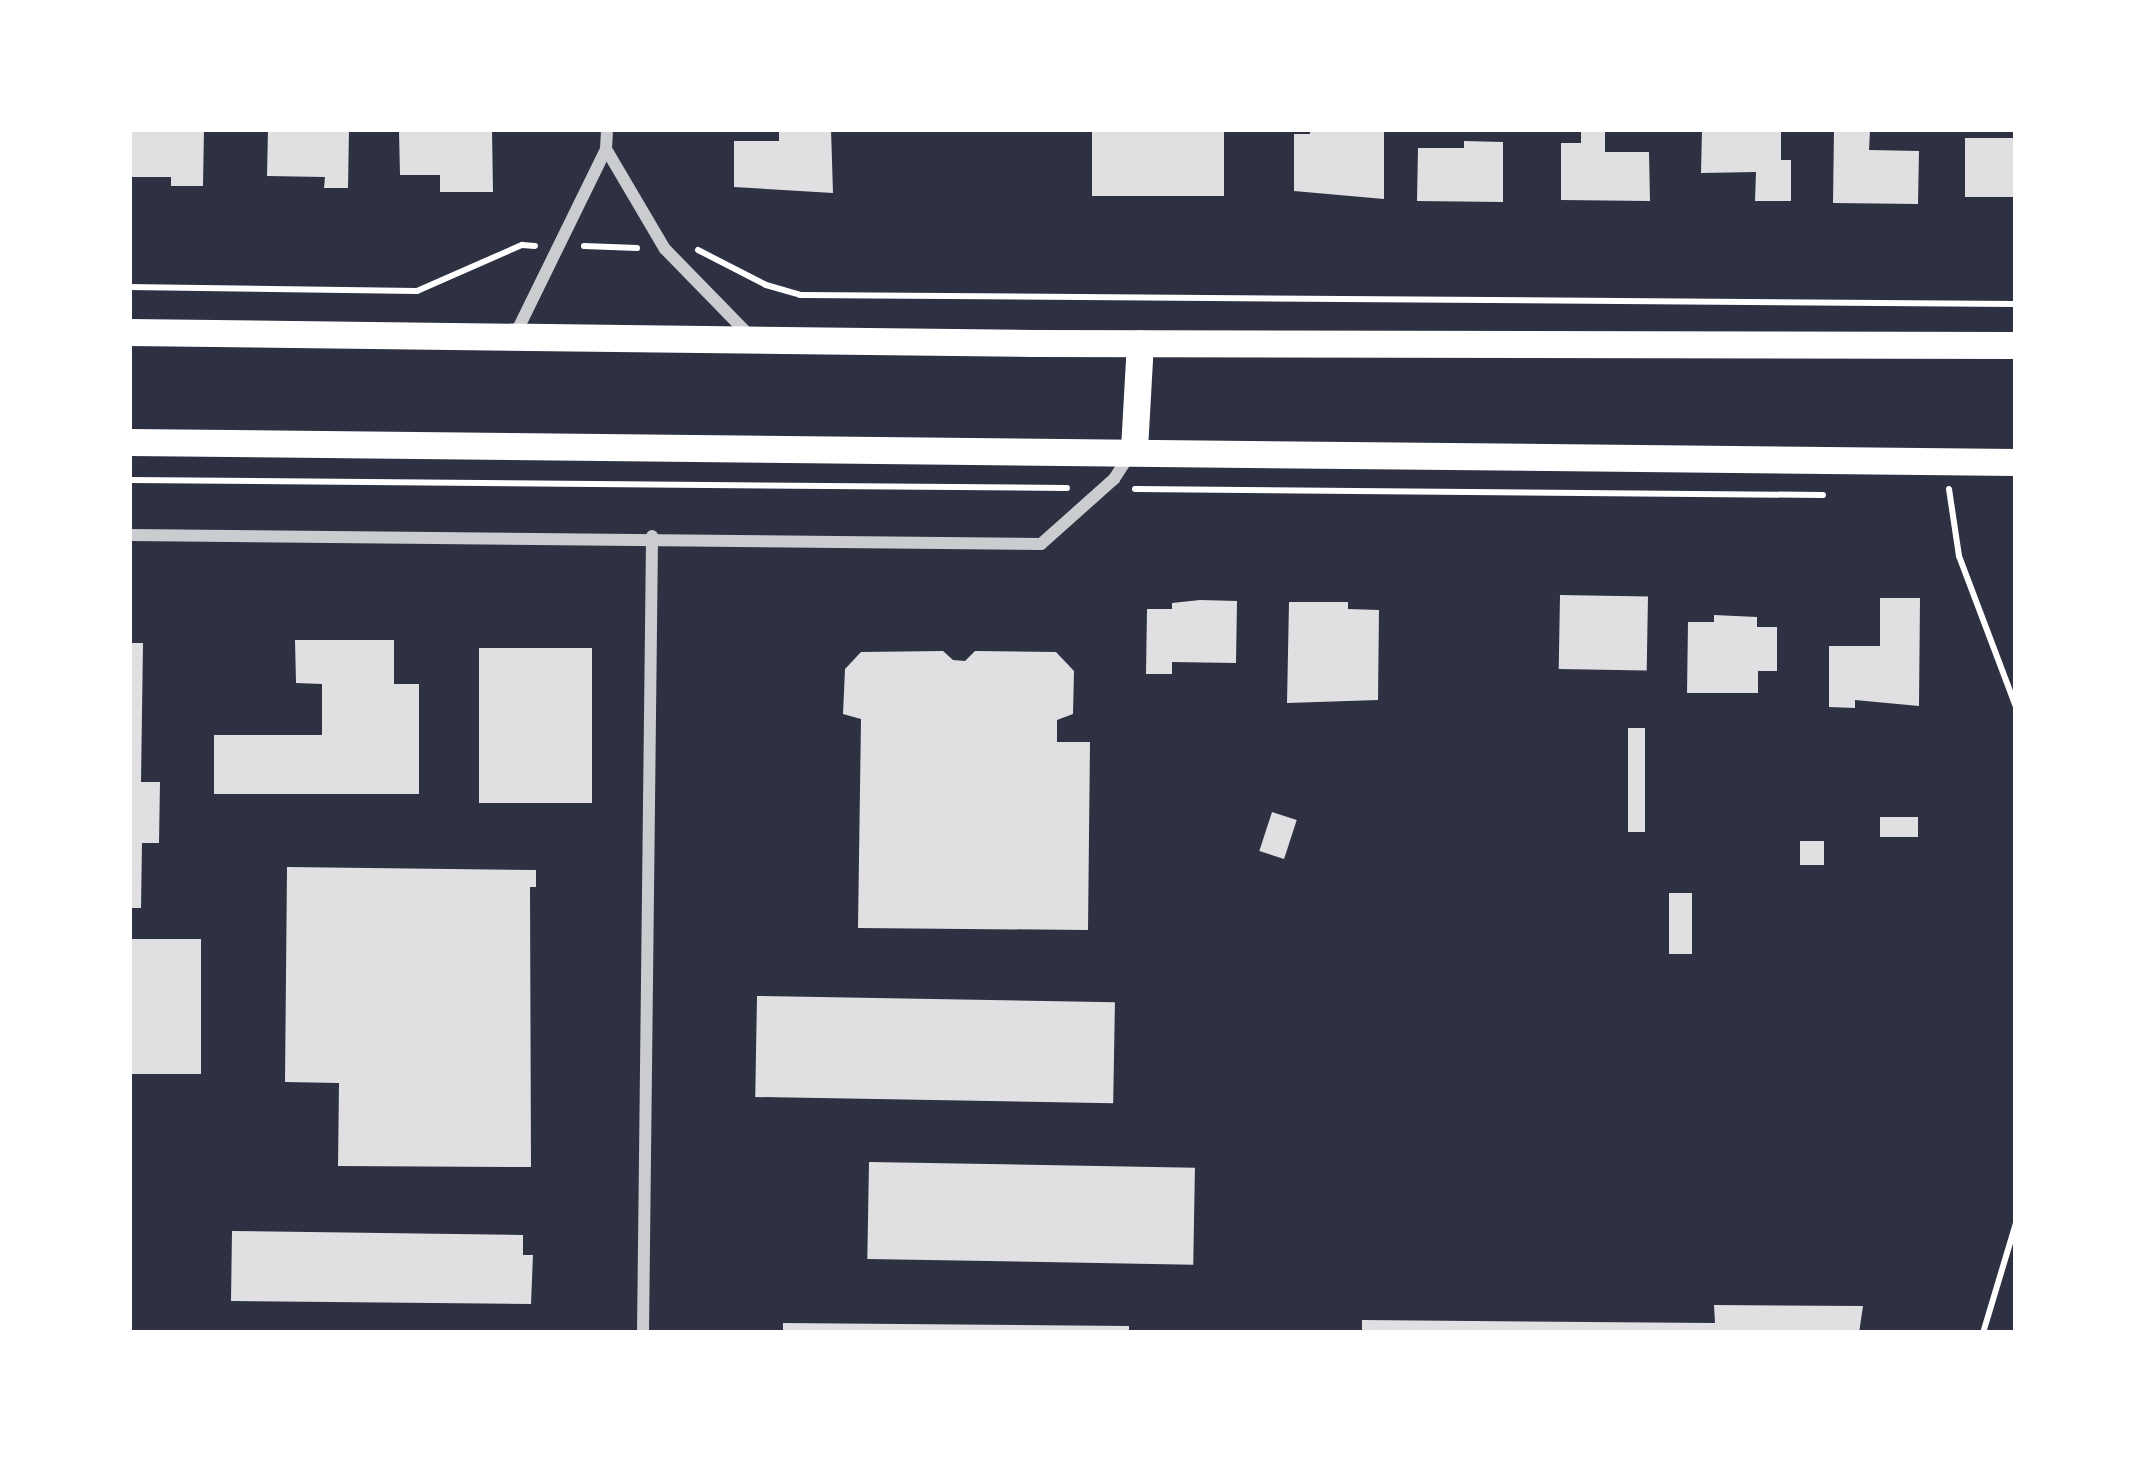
<!DOCTYPE html>
<html>
<head>
<meta charset="utf-8">
<style>
	body { margin:0 }
	#map { position:relative; width:2145px; height:1462px; overflow:hidden; background:#2d3142; font-family:Roboto,sans-serif }
	div>[style] { position:absolute }
	.building>* { inset:0; background:#e0e0e3; transform-origin:0 0 }
	.path>* { height:6px; margin:-3px; padding:0 3px; transform-origin:3px; border-radius:3px; background:#fff }
	.minor>* { height:12px; margin:-6px; padding:0 6px; transform-origin:6px; border-radius:6px; background:#caccd0 }
	.primary>* { height:27px; margin:-13.5px; padding:0 13.5px; transform-origin:13.5px; border-radius:13.5px; background:#fff }
	span { translate:-50% -50%; white-space:nowrap; text-align:center; line-height:1.15; -webkit-text-stroke:12px #fff; paint-order:stroke }
	.frame { position:absolute; inset:0; border:132px solid #fff; pointer-events:none }
</style>
</head>
<body>
<div id="map">
	<div class="building">
		<div style="clip-path:polygon(129px 129px,204px 129px,203px 186px,171px 186px,171px 177px,129px 177px)"></div>
		<div style="clip-path:polygon(268px 129px,349px 129px,348px 188px,324px 188px,325px 177px,267px 176px)"></div>
		<div style="clip-path:polygon(492px 129px,493px 192px,440px 192px,440px 175px,400px 175px,399px 131px)"></div>
		<div style="clip-path:polygon(779px 129px,831px 129px,833px 193px,734px 187px,734px 141px,779px 141px)"></div>
		<div style="left:1092px;top:129px;width:132px;height:67px"></div>
		<div style="clip-path:polygon(1310px 129px,1384px 129px,1384px 199px,1294px 191px,1294px 134px,1310px 134px)"></div>
		<div style="clip-path:polygon(1581px 129px,1605px 129px,1605px 152px,1649px 152px,1650px 201px,1561px 200px,1561px 143px,1581px 143px)"></div>
		<div style="clip-path:polygon(1702px 129px,1781px 129px,1781px 160px,1791px 160px,1791px 201px,1755px 201px,1756px 172px,1701px 173px)"></div>
		<div style="clip-path:polygon(1834px 130px,1870px 131px,1869px 150px,1919px 151px,1918px 204px,1833px 203px)"></div>
		<div style="left:2016px;top:138px;width:59px;height:51px;rotate:90deg"></div>
		<div style="clip-path:polygon(1464px 141px,1503px 142px,1503px 202px,1417px 201px,1418px 148px,1464px 148px)"></div>
		<div style="left:1560px;top:595px;width:88px;height:74px;rotate:1deg"></div>
		<div style="clip-path:polygon(1880px 598px,1920px 598px,1919px 706px,1855px 700px,1855px 708px,1829px 707px,1829px 646px,1880px 646px)"></div>
		<div style="clip-path:polygon(1200px 600px,1237px 601px,1236px 663px,1172px 662px,1172px 674px,1146px 674px,1147px 609px,1172px 609px,1172px 603px)"></div>
		<div style="clip-path:polygon(1289px 602px,1348px 602px,1348px 609px,1379px 610px,1378px 700px,1287px 703px)"></div>
		<div style="clip-path:polygon(1714px 615px,1757px 617px,1757px 627px,1777px 627px,1777px 671px,1758px 671px,1758px 693px,1687px 693px,1688px 622px,1714px 622px)"></div>
		<div style="clip-path:polygon(295px 640px,394px 640px,394px 684px,419px 684px,419px 794px,214px 794px,214px 735px,322px 735px,322px 684px,296px 683px)"></div>
		<div style="clip-path:polygon(129px 643px,143px 643px,141px 782px,160px 782px,159px 843px,142px 843px,141px 908px,129px 908px)"></div>
		<div style="left:479px;top:648px;width:113px;height:155px"></div>
		<div style="clip-path:polygon(943px 651px,953px 660px,965px 661px,975px 651px,1056px 652px,1074px 671px,1073px 714px,1057px 720px,1057px 742px,1090px 742px,1088px 930px,858px 928px,861px 719px,843px 714px,845px 669px,861px 652px)"></div>
		<div style="left:1628px;top:728px;width:17px;height:104px"></div>
		<div style="left:1272px;top:812px;width:26px;height:41px;rotate:18deg"></div>
		<div style="left:1880px;top:817px;width:38px;height:20px"></div>
		<div style="left:1800px;top:841px;width:24px;height:24px"></div>
		<div style="clip-path:polygon(287px 867px,536px 870px,536px 887px,530px 887px,531px 1167px,338px 1166px,339px 1083px,285px 1082px)"></div>
		<div style="left:1669px;top:893px;width:23px;height:61px"></div>
		<div style="left:201px;top:939px;width:135px;height:72px;rotate:90deg"></div>
		<div style="left:757px;top:996px;width:358px;height:101px;rotate:1deg"></div>
		<div style="left:869px;top:1162px;width:326px;height:97px;rotate:1deg"></div>
		<div style="clip-path:polygon(232px 1231px,523px 1235px,523px 1255px,533px 1255px,531px 1304px,231px 1301px)"></div>
		<div style="clip-path:polygon(1714px 1305px,1863px 1306px,1859px 1333px,1362px 1333px,1362px 1320px,1715px 1323px)"></div>
		<div style="clip-path:polygon(783px 1323px,1129px 1326px,1129px 1333px,783px 1333px)"></div>
	</div>
	<div class="path">
		<div style="left:584px;top:246px;width:53px;rotate:2.2deg"></div>
		<div style="left:698px;top:250px;width:76px;rotate:27.2deg"></div>
		<div style="left:766px;top:285px;width:35px;rotate:16deg"></div>
		<div style="left:800px;top:295px;width:1216px;rotate:0.42deg"></div>
		<div style="left:129px;top:287px;width:288px;rotate:0.8deg"></div>
		<div style="left:417px;top:291px;width:115px;rotate:-23.7deg"></div>
		<div style="left:522px;top:245px;width:13px;rotate:4deg"></div>
		<div style="left:129px;top:480px;width:938px;rotate:0.49deg"></div>
		<div style="left:1135px;top:489px;width:688px;rotate:0.5deg"></div>
		<div style="left:1949px;top:489px;width:68px;rotate:81.5deg"></div>
		<div style="left:1959px;top:556px;width:161px;rotate:69.3deg"></div>
		<div style="left:1983px;top:1333px;width:115px;rotate:-73.3deg"></div>
	</div>
	<div class="minor">
		<div style="left:606px;top:149px;width:116px;rotate:59.5deg"></div>
		<div style="left:665px;top:249px;width:123px;rotate:45.7deg"></div>
		<div style="left:515px;top:335px;width:207px;rotate:-63.9deg"></div>
		<div style="left:606px;top:149px;width:20px;rotate:-87deg"></div>
		<div style="left:129px;top:535px;width:912px;rotate:0.57deg"></div>
		<div style="left:1041px;top:544px;width:98px;rotate:-41.7deg"></div>
		<div style="left:1114px;top:479px;width:27px;rotate:-57deg"></div>
		<div style="left:643px;top:1333px;width:797px;rotate:-89.35deg"></div>
	</div>
	<div class="primary">
		<div style="left:129px;top:332px;width:904px;rotate:0.7deg"></div>
		<div style="left:1033px;top:343px;width:983px;rotate:0.12deg"></div>
		<div style="left:129px;top:442px;width:1887px;rotate:0.61deg"></div>
		<div style="left:1134px;top:449px;width:106px;rotate:-86.8deg"></div>
	</div>
	<div class="frame"></div>
</div>
</body>
</html>
